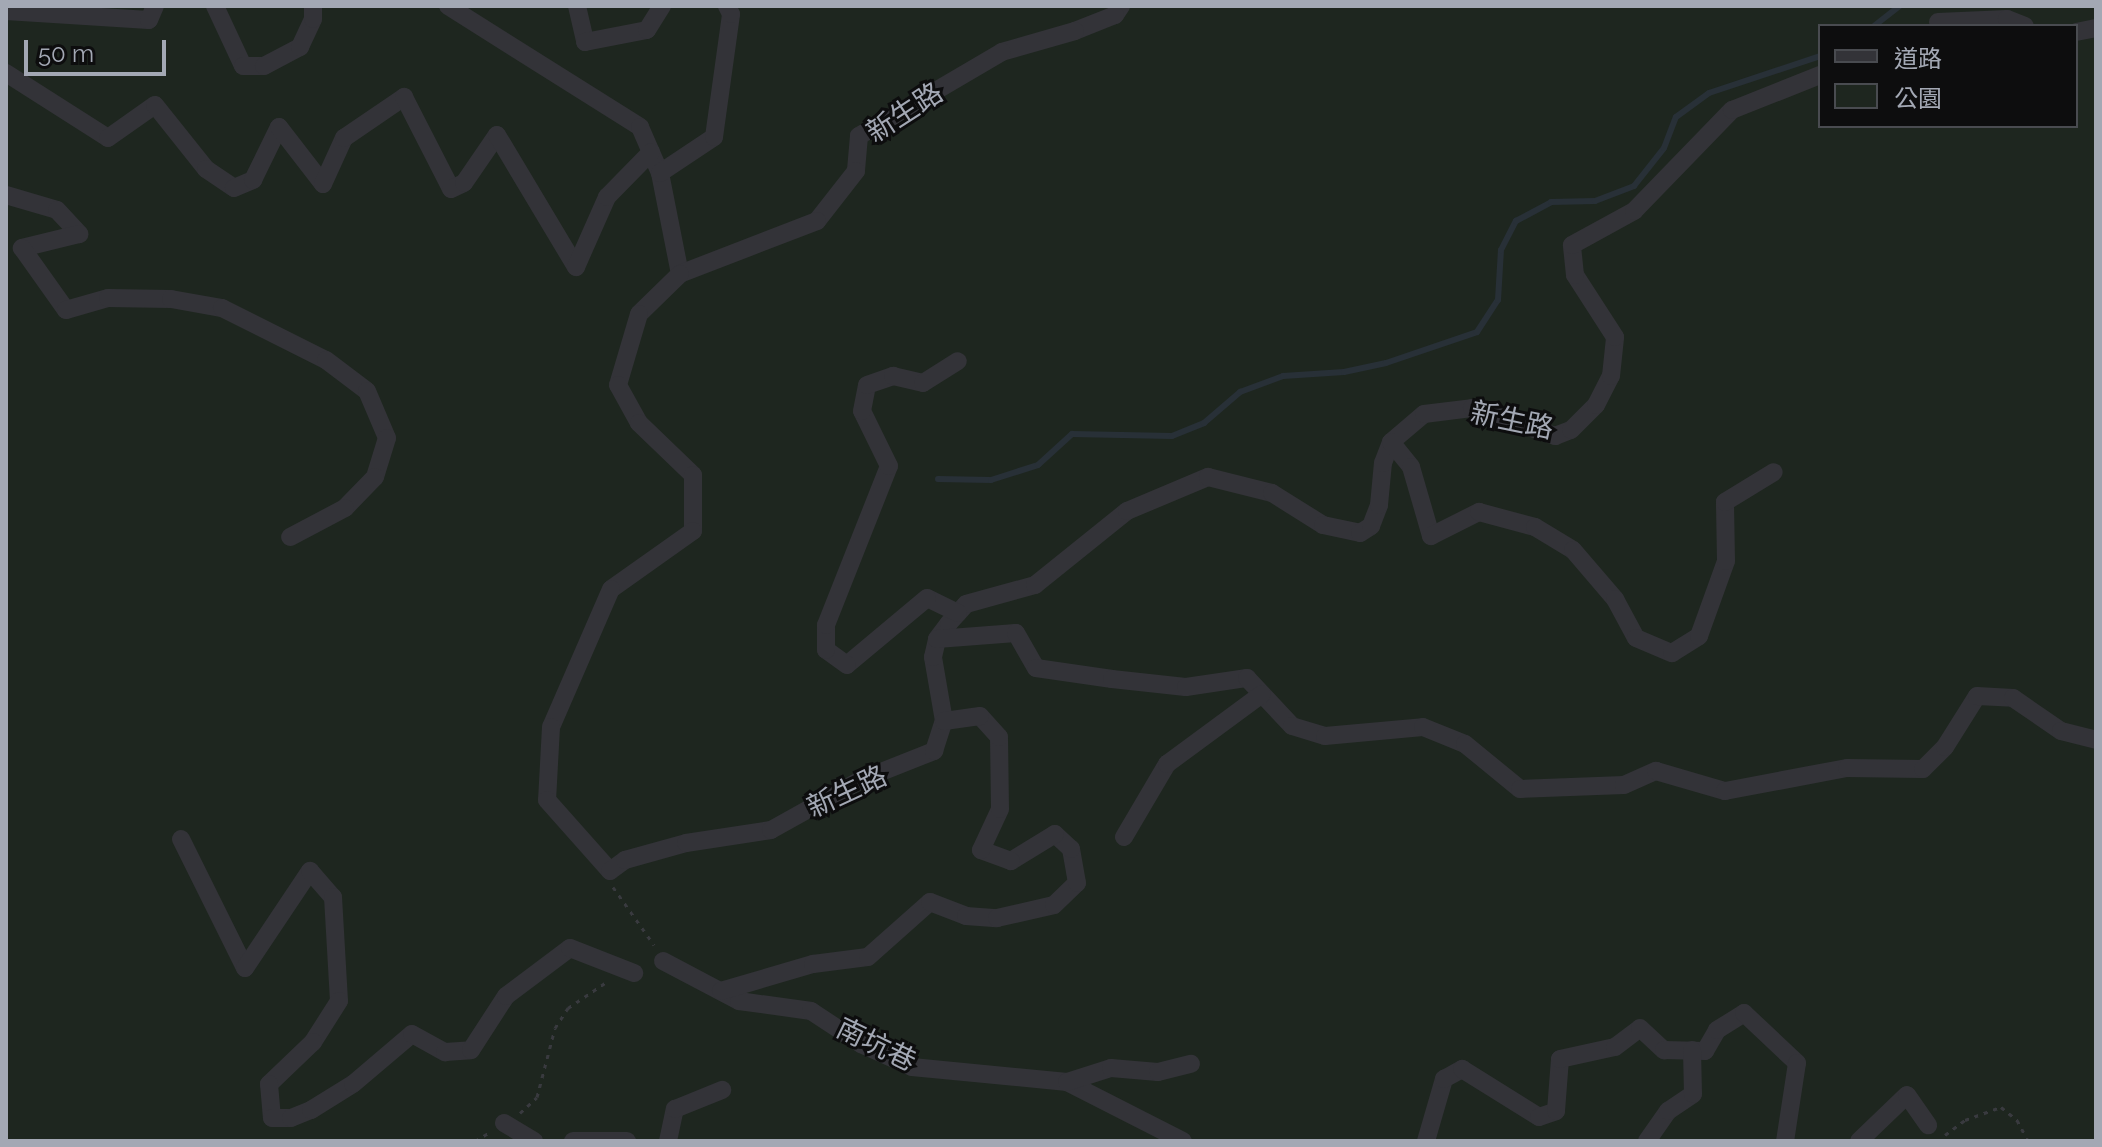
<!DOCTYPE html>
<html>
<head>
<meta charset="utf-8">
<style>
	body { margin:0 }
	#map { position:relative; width:2102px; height:1147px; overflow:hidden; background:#121213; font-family:Raleway,"Noto Sans TC",sans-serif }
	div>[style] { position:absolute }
	.green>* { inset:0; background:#1e261f }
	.stream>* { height:6px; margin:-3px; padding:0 3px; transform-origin:3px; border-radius:3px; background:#283037 }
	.path>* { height:3px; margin-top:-1.5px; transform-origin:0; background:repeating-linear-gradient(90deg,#393a3f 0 4px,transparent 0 10px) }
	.minor>* { height:18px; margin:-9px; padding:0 9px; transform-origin:9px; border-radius:9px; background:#333338 }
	span { translate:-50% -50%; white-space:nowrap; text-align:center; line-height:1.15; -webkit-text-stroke:6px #0d0d0e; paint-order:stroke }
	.street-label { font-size:28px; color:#a3a8b4 }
	.frame { position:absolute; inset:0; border:8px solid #a3a8b4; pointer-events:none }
	.legend { position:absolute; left:1818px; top:24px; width:260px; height:104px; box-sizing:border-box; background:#0d0d0e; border:2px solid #494b50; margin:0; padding:10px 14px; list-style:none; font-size:24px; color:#a3a8b4 }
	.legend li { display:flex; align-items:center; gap:16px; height:40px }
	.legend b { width:40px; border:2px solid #494b50 }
	.scale { position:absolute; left:24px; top:40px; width:142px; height:36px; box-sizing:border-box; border:4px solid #a3a8b4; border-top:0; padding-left:10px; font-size:24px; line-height:28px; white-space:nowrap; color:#a3a8b4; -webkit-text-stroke:6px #0d0d0e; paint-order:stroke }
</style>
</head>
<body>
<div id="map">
	<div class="green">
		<div style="clip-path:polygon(evenodd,6px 6px,2096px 6px,2096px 1141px,6px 1141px,6px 6px,1820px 26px,2076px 26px,2076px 126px,1820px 126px,1820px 26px)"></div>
	</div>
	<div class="stream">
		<div style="left:1874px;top:26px;width:33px;rotate:-38deg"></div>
		<div style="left:938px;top:479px;width:53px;rotate:1.1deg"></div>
		<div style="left:991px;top:480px;width:49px;rotate:-17.7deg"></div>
		<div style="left:1038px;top:465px;width:46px;rotate:-42.4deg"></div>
		<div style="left:1072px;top:434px;width:100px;rotate:1.1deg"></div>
		<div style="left:1172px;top:436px;width:35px;rotate:-22deg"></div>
		<div style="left:1204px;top:423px;width:48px;rotate:-40.7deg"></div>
		<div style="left:1240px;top:392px;width:46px;rotate:-20.4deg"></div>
		<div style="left:1283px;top:376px;width:61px;rotate:-3.8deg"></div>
		<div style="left:1344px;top:372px;width:43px;rotate:-12.1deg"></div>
		<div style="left:1386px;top:363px;width:96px;rotate:-18.8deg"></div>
		<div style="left:1477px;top:332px;width:38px;rotate:-57deg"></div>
		<div style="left:1498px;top:300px;width:50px;rotate:-86.6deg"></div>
		<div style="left:1501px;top:250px;width:33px;rotate:-63deg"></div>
		<div style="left:1516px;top:221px;width:40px;rotate:-28deg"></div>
		<div style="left:1551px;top:202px;width:44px;rotate:-1.3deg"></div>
		<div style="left:1595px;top:201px;width:42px;rotate:-21deg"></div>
		<div style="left:1634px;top:186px;width:48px;rotate:-51.7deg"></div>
		<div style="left:1664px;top:148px;width:33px;rotate:-69deg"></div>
		<div style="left:1676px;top:117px;width:41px;rotate:-36deg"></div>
		<div style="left:1709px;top:93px;width:117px;rotate:-18.4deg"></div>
	</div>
	<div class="path">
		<div style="left:613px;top:887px;width:71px;rotate:54.7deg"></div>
		<div style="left:520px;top:1113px;width:23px;rotate:-43deg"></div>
		<div style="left:537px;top:1097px;width:71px;rotate:-75.4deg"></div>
		<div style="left:555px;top:1028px;width:24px;rotate:-57deg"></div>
		<div style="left:568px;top:1008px;width:45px;rotate:-34deg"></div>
		<div style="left:1945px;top:1135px;width:25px;rotate:-37deg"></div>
		<div style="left:1965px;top:1120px;width:38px;rotate:-20deg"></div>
		<div style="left:2001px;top:1107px;width:21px;rotate:39deg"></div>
		<div style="left:2017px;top:1120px;width:24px;rotate:62deg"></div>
		<div style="left:475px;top:1141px;width:17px;rotate:-31deg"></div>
	</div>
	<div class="minor">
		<div style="left:215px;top:6px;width:66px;rotate:65deg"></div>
		<div style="left:243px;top:66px;width:21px"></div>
		<div style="left:264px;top:66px;width:41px;rotate:-27.8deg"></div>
		<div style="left:300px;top:47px;width:31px;rotate:-65deg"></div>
		<div style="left:313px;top:19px;width:13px;rotate:-90deg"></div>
		<div style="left:448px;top:6px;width:227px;rotate:32.2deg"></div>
		<div style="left:640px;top:127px;width:50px;rotate:66.5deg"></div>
		<div style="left:660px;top:173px;width:103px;rotate:78.8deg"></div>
		<div style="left:577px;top:6px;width:37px;rotate:77deg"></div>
		<div style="left:585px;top:42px;width:63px;rotate:-11deg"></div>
		<div style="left:647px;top:30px;width:28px;rotate:-58deg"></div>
		<div style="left:1121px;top:6px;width:11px;rotate:124deg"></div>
		<div style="left:1115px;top:15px;width:43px;rotate:158.2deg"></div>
		<div style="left:1075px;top:31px;width:76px;rotate:164deg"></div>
		<div style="left:1002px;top:52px;width:166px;rotate:149.6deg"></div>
		<div style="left:859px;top:136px;width:35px;rotate:95deg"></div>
		<div style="left:856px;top:171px;width:63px;rotate:128deg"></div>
		<div style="left:817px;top:221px;width:147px;rotate:158.9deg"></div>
		<div style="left:680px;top:274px;width:57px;rotate:135.7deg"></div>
		<div style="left:639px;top:314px;width:74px;rotate:106.5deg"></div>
		<div style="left:618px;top:385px;width:43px;rotate:61.1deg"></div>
		<div style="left:639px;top:423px;width:75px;rotate:43.9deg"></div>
		<div style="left:693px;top:475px;width:56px;rotate:90deg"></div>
		<div style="left:693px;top:531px;width:100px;rotate:144.7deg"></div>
		<div style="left:611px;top:589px;width:150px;rotate:113.5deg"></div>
		<div style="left:551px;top:727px;width:73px;rotate:93.1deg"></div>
		<div style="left:547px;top:800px;width:95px;rotate:48.4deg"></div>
		<div style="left:610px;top:871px;width:19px;rotate:-36deg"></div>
		<div style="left:625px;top:860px;width:63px;rotate:-15.6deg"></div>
		<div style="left:686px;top:843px;width:86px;rotate:-8.7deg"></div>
		<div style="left:771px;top:830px;width:103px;rotate:-29.1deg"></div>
		<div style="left:861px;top:780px;width:79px;rotate:-21.7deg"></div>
		<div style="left:934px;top:751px;width:32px;rotate:-72deg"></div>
		<div style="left:944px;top:721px;width:65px;rotate:-99.8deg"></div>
		<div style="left:933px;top:657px;width:18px;rotate:-77deg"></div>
		<div style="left:937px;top:639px;width:20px;rotate:-53deg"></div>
		<div style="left:949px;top:623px;width:25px;rotate:-48deg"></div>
		<div style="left:966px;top:604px;width:72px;rotate:-15.4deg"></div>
		<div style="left:1035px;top:585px;width:118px;rotate:-38.8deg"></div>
		<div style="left:1127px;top:511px;width:88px;rotate:-22.8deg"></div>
		<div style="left:1208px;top:477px;width:66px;rotate:14deg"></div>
		<div style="left:1272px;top:493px;width:60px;rotate:32.1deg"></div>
		<div style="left:1323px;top:525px;width:38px;rotate:12deg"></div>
		<div style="left:1360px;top:533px;width:13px;rotate:-32deg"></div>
		<div style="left:1371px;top:526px;width:22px;rotate:-69deg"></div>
		<div style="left:1379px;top:505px;width:42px;rotate:-84.6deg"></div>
		<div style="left:1383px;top:463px;width:22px;rotate:-69deg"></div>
		<div style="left:1391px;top:442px;width:43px;rotate:-40.3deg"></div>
		<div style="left:1424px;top:414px;width:48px;rotate:-7.1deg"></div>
		<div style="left:1472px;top:408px;width:88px;rotate:18.6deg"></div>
		<div style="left:1555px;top:436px;width:17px;rotate:-21deg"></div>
		<div style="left:1571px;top:430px;width:35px;rotate:-45deg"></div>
		<div style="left:1596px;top:405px;width:33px;rotate:-63deg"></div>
		<div style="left:1611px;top:376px;width:39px;rotate:-84deg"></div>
		<div style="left:1615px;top:337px;width:74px;rotate:-122.8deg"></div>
		<div style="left:1575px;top:275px;width:30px;rotate:-96deg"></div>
		<div style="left:1572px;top:245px;width:71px;rotate:-28.7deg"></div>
		<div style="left:1634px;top:211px;width:141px;rotate:-45.9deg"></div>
		<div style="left:1732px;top:110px;width:95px;rotate:-21.7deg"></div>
		<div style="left:6px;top:11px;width:143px;rotate:3.6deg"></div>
		<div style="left:149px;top:20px;width:15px;rotate:-67deg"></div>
		<div style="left:1938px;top:22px;width:69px;rotate:-2.5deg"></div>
		<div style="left:2007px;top:19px;width:19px;rotate:21deg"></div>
		<div style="left:2076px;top:32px;width:20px;rotate:-11deg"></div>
		<div style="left:6px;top:73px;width:121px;rotate:32.5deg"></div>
		<div style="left:108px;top:138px;width:57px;rotate:-35.1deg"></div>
		<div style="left:155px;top:105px;width:82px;rotate:51.4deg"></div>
		<div style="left:206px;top:169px;width:34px;rotate:34deg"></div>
		<div style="left:234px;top:188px;width:21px;rotate:-23deg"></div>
		<div style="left:253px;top:180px;width:59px;rotate:-63.9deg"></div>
		<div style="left:279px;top:127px;width:72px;rotate:52.3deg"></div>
		<div style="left:323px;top:184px;width:51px;rotate:-65.5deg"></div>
		<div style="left:344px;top:138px;width:73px;rotate:-34.3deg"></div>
		<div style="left:404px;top:97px;width:103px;rotate:62.9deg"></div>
		<div style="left:451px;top:189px;width:14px;rotate:-25deg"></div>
		<div style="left:464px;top:183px;width:58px;rotate:-55.5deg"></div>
		<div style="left:497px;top:135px;width:154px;rotate:59.1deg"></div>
		<div style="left:576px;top:267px;width:77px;rotate:-66.1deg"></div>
		<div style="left:607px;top:197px;width:63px;rotate:-45.6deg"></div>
		<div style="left:660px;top:173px;width:65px;rotate:-33.7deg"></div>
		<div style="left:714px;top:137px;width:124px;rotate:-82.1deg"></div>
		<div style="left:731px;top:14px;width:9px;rotate:-117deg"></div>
		<div style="left:6px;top:195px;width:53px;rotate:16.4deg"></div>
		<div style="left:57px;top:210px;width:33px;rotate:47deg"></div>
		<div style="left:79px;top:234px;width:59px;rotate:166.2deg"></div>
		<div style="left:22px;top:248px;width:76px;rotate:54.6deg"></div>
		<div style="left:66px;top:310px;width:44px;rotate:-15.9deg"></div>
		<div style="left:108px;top:298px;width:63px;rotate:0.9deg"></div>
		<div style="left:171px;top:299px;width:52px;rotate:10deg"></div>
		<div style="left:222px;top:308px;width:116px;rotate:26.6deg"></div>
		<div style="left:326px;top:360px;width:51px;rotate:37.1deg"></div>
		<div style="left:367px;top:391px;width:51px;rotate:66.9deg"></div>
		<div style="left:387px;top:438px;width:41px;rotate:107.1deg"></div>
		<div style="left:375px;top:477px;width:43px;rotate:134.1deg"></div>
		<div style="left:345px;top:508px;width:62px;rotate:152.2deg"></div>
		<div style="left:1391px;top:442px;width:32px;rotate:51deg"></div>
		<div style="left:1411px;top:467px;width:72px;rotate:73.8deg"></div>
		<div style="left:1431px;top:536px;width:54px;rotate:-26.6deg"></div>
		<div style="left:1479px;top:512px;width:58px;rotate:15deg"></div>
		<div style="left:1535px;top:527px;width:44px;rotate:31.2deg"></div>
		<div style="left:1573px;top:550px;width:65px;rotate:49.4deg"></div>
		<div style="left:1615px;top:599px;width:44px;rotate:61.7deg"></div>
		<div style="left:1636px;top:638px;width:39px;rotate:23deg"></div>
		<div style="left:1672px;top:653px;width:32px;rotate:-32deg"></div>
		<div style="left:1699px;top:636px;width:80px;rotate:-70.2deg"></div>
		<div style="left:1726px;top:561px;width:59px;rotate:-91deg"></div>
		<div style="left:1725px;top:502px;width:57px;rotate:-31.5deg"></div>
		<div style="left:958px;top:613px;width:34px;rotate:-154deg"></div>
		<div style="left:927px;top:598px;width:104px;rotate:140.1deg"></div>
		<div style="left:847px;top:665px;width:26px;rotate:-144deg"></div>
		<div style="left:826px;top:650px;width:25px;rotate:-90deg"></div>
		<div style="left:826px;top:625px;width:171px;rotate:-68.4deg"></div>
		<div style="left:889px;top:466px;width:61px;rotate:-116.1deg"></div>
		<div style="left:862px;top:411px;width:26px;rotate:-79deg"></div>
		<div style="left:867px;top:385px;width:28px;rotate:-19deg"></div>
		<div style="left:893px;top:376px;width:31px;rotate:13deg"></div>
		<div style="left:923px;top:383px;width:41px;rotate:-32.2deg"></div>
		<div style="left:937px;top:639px;width:79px;rotate:-4.3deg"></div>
		<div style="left:1016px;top:633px;width:40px;rotate:60.3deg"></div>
		<div style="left:1036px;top:668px;width:77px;rotate:8.2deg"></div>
		<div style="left:1112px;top:679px;width:74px;rotate:6.2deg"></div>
		<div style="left:1186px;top:687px;width:62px;rotate:-8.4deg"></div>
		<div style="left:1247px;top:678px;width:66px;rotate:46.8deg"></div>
		<div style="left:1292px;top:726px;width:34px;rotate:17deg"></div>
		<div style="left:1325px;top:736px;width:98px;rotate:-5.2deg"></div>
		<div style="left:1423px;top:727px;width:45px;rotate:22deg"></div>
		<div style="left:1465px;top:744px;width:71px;rotate:39.3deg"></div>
		<div style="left:1520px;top:789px;width:104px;rotate:-2.2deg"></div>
		<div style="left:1624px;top:785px;width:35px;rotate:-24deg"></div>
		<div style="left:1656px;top:771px;width:72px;rotate:16.2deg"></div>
		<div style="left:1725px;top:791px;width:124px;rotate:-10.7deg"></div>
		<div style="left:1847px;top:768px;width:76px;rotate:0.8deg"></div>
		<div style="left:1923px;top:769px;width:31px;rotate:-45deg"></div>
		<div style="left:1945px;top:747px;width:60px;rotate:-57.9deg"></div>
		<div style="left:1977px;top:696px;width:36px;rotate:3deg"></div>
		<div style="left:2013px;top:698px;width:58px;rotate:34.5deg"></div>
		<div style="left:2061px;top:731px;width:36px;rotate:14deg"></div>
		<div style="left:1124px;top:837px;width:85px;rotate:-59.5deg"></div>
		<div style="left:1167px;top:764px;width:118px;rotate:-36.4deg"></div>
		<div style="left:181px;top:839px;width:144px;rotate:63.6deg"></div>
		<div style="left:245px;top:968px;width:117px;rotate:-56.2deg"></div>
		<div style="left:310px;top:871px;width:35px;rotate:49deg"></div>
		<div style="left:333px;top:897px;width:104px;rotate:86.7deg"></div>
		<div style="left:339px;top:1001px;width:49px;rotate:122.4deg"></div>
		<div style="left:313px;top:1042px;width:61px;rotate:136.3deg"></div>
		<div style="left:269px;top:1084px;width:34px;rotate:85deg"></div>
		<div style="left:272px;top:1118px;width:19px"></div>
		<div style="left:291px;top:1118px;width:22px;rotate:-22deg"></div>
		<div style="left:311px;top:1110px;width:49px;rotate:-31.8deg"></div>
		<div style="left:353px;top:1084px;width:77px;rotate:-40.3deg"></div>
		<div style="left:412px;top:1034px;width:38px;rotate:29deg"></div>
		<div style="left:445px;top:1052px;width:26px;rotate:-4deg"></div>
		<div style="left:471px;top:1050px;width:64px;rotate:-57.1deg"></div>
		<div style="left:506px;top:996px;width:80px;rotate:-36.9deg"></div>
		<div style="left:570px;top:948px;width:69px;rotate:21.3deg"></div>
		<div style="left:663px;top:961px;width:86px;rotate:27.8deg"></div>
		<div style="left:739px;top:1001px;width:73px;rotate:7.9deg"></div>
		<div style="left:811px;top:1011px;width:60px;rotate:33.4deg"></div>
		<div style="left:861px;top:1044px;width:56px;rotate:24.3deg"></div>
		<div style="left:912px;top:1067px;width:156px;rotate:5.5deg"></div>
		<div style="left:1067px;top:1082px;width:130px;rotate:27deg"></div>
		<div style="left:721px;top:991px;width:96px;rotate:-16.4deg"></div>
		<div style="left:813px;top:964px;width:55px;rotate:-7.3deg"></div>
		<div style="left:868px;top:957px;width:83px;rotate:-41.6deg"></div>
		<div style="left:930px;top:902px;width:39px;rotate:21deg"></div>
		<div style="left:966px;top:916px;width:31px;rotate:4deg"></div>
		<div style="left:997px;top:918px;width:58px;rotate:-12.8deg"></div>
		<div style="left:1054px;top:905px;width:32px;rotate:-44deg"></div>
		<div style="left:1077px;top:883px;width:35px;rotate:-100deg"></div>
		<div style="left:1071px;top:849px;width:22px;rotate:-137deg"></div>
		<div style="left:1055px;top:834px;width:52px;rotate:148.5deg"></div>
		<div style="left:1011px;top:861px;width:32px;rotate:-160deg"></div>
		<div style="left:981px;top:850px;width:45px;rotate:-65.1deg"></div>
		<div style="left:1000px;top:809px;width:72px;rotate:-90.8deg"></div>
		<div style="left:999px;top:737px;width:28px;rotate:-132deg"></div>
		<div style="left:980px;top:716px;width:36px;rotate:172deg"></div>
		<div style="left:1067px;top:1082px;width:46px;rotate:-17.7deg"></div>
		<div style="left:1111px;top:1068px;width:47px;rotate:4.9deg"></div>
		<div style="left:1158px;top:1072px;width:34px;rotate:-14deg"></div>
		<div style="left:504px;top:1123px;width:35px;rotate:31deg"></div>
		<div style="left:573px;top:1141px;width:54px"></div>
		<div style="left:668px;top:1141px;width:33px;rotate:-78deg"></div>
		<div style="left:675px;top:1109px;width:51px;rotate:-22deg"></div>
		<div style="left:1426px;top:1141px;width:65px;rotate:-73.8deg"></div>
		<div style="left:1444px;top:1079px;width:21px;rotate:-29deg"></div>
		<div style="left:1462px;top:1069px;width:91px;rotate:31.9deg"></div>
		<div style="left:1539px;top:1117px;width:18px;rotate:-19deg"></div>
		<div style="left:1556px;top:1111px;width:52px;rotate:-85.6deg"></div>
		<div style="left:1560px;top:1059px;width:56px;rotate:-12.3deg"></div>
		<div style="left:1615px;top:1047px;width:31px;rotate:-37deg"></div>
		<div style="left:1640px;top:1028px;width:33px;rotate:43deg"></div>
		<div style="left:1664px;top:1050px;width:41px;rotate:1.4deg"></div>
		<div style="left:1705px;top:1051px;width:24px;rotate:-60deg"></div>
		<div style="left:1717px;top:1030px;width:32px;rotate:-32deg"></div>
		<div style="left:1744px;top:1013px;width:73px;rotate:43.3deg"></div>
		<div style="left:1797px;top:1063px;width:79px;rotate:98.7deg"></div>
		<div style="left:1647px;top:1141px;width:37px;rotate:-55deg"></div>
		<div style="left:1668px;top:1111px;width:30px;rotate:-34deg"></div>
		<div style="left:1693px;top:1094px;width:44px;rotate:-91.3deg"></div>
		<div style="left:1859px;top:1141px;width:66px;rotate:-43.8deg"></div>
		<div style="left:1907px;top:1095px;width:37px;rotate:55deg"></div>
	</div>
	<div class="street-label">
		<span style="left:905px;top:113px;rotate:-33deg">新生路</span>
		<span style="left:1512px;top:421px;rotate:12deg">新生路</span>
		<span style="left:847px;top:792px;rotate:-25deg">新生路</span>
		<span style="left:876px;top:1045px;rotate:26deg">南坑巷</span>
	</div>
	<div class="frame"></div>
	<ul class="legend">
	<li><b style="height:10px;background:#333338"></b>道路</li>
	<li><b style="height:22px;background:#1e261f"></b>公園</li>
	</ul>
	<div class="scale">50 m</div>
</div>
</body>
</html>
